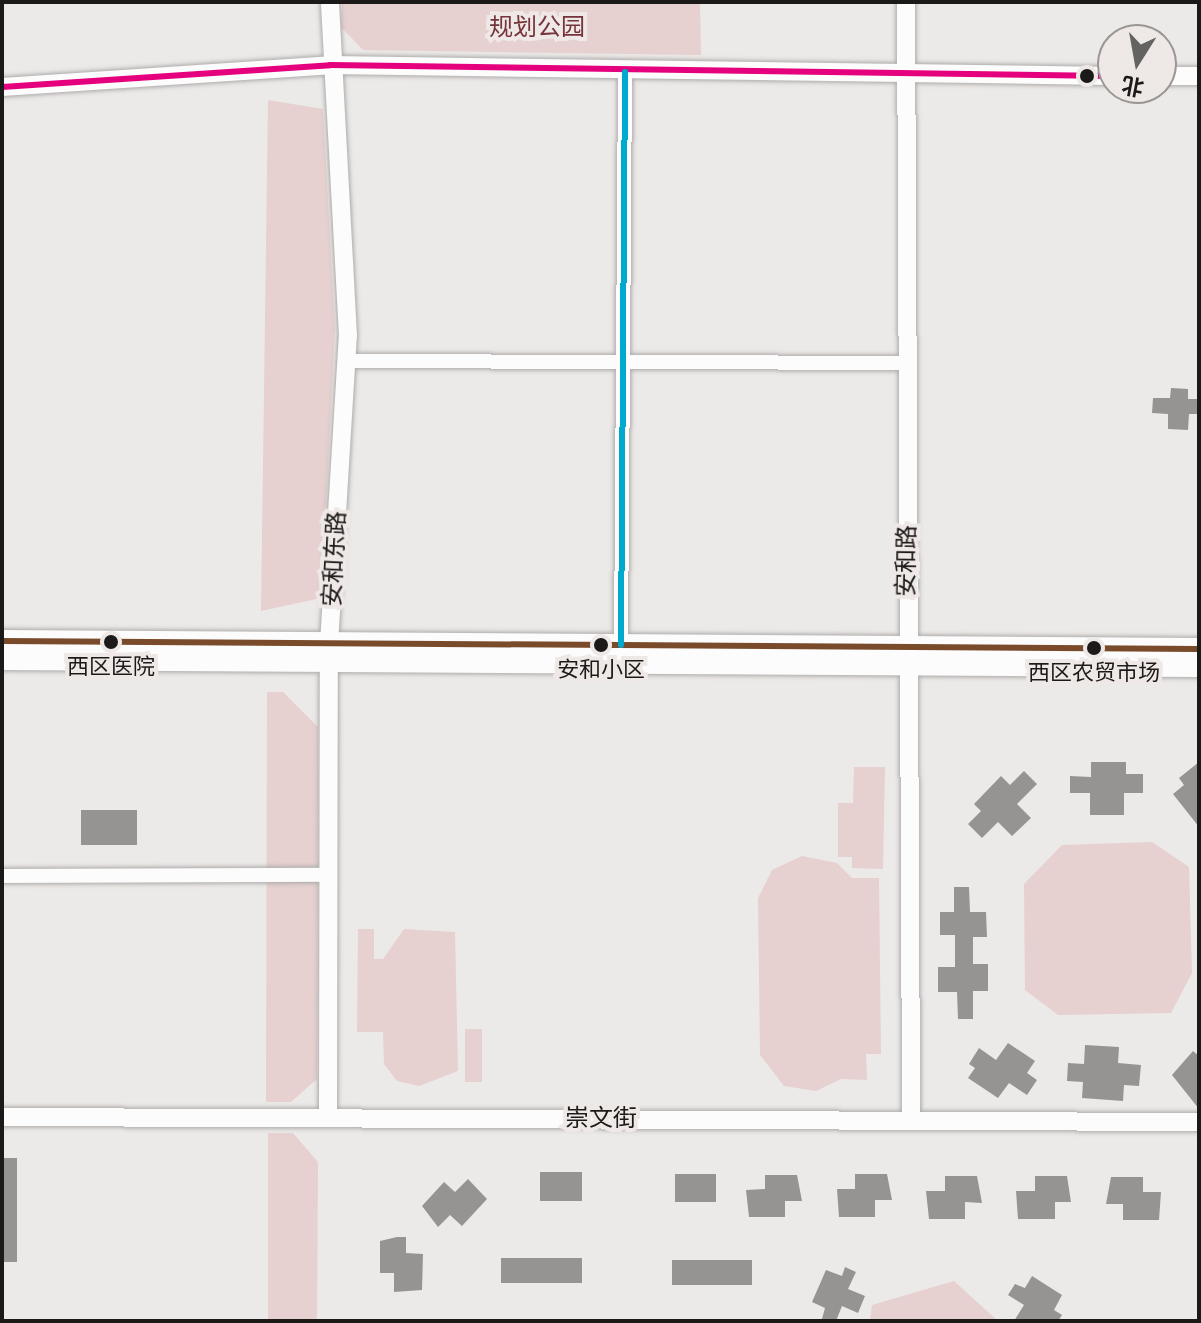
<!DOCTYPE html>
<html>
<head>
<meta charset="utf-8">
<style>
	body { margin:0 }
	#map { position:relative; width:1201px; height:1323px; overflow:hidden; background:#eceae8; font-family:Poppins,"Noto Sans SC",sans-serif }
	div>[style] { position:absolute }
	.green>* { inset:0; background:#e6d0d0; transform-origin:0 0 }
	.building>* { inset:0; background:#969493; transform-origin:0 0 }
	.roads { filter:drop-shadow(0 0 2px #aeacab) drop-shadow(0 0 2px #aeacab) }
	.minor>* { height:14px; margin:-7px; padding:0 7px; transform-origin:7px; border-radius:7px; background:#fcfcfc }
	.tertiary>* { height:18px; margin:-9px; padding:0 9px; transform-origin:9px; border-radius:9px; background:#fcfcfc }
	.primary>* { height:22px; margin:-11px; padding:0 11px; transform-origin:11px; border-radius:11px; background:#fcfcfc }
	.bus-1>* { height:6px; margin:-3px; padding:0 3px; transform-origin:3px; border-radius:3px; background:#7a4b2a }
	.bus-2>* { height:6px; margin:-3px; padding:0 3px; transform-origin:3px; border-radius:3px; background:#e5007d }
	.bus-3>* { height:6px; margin:-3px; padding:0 3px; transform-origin:3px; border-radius:3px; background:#00a9ce }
	.dots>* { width:22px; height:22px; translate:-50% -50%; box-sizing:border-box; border:4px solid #eee9e6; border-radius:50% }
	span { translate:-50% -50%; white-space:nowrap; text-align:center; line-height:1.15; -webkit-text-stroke:8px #eee9e6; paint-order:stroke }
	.bus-label { font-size:22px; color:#1c1a19 }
	.park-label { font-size:24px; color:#76343a }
	.street-label { font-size:24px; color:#1c1a19 }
	.frame { position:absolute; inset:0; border:4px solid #1c1a19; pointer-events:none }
	.north { position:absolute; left:1097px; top:24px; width:80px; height:80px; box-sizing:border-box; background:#eee9e6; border:2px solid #9a9694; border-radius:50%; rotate:191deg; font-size:22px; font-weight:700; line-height:32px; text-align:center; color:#1c1a19 }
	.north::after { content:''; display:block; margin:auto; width:28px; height:36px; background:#656361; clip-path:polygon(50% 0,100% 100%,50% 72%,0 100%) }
</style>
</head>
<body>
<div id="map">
	<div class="green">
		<div style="clip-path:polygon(342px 2px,700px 2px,701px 55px,363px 50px,341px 27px)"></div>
		<div style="clip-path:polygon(268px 100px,323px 109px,335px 330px,321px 598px,261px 611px)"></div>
		<div style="clip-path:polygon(267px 692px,283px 692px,318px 727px,317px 1079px,291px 1102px,266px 1102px)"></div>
		<div style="clip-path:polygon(854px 767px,885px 767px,883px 869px,852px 868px,852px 857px,838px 857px,838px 803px,853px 803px)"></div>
		<div style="clip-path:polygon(1152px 842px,1189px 867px,1192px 973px,1171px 1013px,1058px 1015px,1025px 990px,1024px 884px,1062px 845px)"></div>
		<div style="clip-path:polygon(802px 856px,837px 863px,852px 878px,879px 878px,881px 1054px,866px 1054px,867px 1080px,841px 1079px,816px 1091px,784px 1086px,760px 1055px,758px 898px,772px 870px)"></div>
		<div style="clip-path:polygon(358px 929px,374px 929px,374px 959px,383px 959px,404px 929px,455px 932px,458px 1071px,419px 1086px,397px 1081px,384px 1064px,383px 1032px,357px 1032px)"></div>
		<div style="left:465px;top:1029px;width:17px;height:53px"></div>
		<div style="clip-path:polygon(268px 1133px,293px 1133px,318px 1162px,317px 1321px,268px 1321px)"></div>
		<div style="clip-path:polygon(954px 1281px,998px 1321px,870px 1321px,872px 1305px)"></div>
	</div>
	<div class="building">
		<div style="clip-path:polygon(1171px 388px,1188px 389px,1188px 399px,1199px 399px,1199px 414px,1189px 414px,1188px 430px,1168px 429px,1168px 414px,1152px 413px,1153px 398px,1170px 398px)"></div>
		<div style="clip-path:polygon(1091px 762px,1126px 762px,1126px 774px,1143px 774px,1143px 793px,1124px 793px,1124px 815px,1090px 815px,1090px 793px,1070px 793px,1070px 776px,1091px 777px)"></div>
		<div style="clip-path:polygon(1199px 762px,1199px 827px,1173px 794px,1184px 785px,1179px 778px)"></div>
		<div style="clip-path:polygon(1024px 771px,1037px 784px,1017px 804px,1031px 818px,1012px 836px,998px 822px,982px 838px,968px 824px,981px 811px,974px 804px,1001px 776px,1010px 785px)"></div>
		<div style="left:81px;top:810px;width:56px;height:35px"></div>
		<div style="clip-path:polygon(954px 887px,969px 887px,970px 912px,986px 912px,987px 937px,973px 937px,973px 964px,988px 964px,988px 991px,973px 991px,973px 1019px,958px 1019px,957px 992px,938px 992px,938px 967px,955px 967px,955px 935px,940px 935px,940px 912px,954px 912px)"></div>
		<div style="clip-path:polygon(1008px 1043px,1035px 1061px,1027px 1073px,1037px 1080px,1027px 1095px,1009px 1083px,998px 1098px,968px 1078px,975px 1068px,969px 1064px,979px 1048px,996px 1060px)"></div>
		<div style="clip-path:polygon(1085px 1045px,1119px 1047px,1118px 1063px,1141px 1065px,1139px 1086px,1124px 1085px,1123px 1101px,1082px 1098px,1083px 1082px,1067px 1081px,1068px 1063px,1084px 1064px)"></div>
		<div style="clip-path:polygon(1193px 1051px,1199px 1056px,1199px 1109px,1172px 1075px)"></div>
		<div style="left:2px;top:1158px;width:15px;height:104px"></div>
		<div style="left:540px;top:1172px;width:42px;height:29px"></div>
		<div style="left:675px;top:1174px;width:41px;height:28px"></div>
		<div style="clip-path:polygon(855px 1174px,887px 1174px,892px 1200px,875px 1200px,875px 1217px,839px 1217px,837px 1189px,855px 1189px)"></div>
		<div style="clip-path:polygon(765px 1175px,797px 1175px,802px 1201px,785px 1201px,785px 1217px,749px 1217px,746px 1190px,765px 1189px)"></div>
		<div style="clip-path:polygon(945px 1176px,977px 1176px,982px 1203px,965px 1202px,965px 1219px,929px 1219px,926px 1191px,945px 1191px)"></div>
		<div style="clip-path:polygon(1035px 1176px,1067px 1176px,1071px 1202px,1055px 1202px,1055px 1219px,1018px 1219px,1016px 1191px,1035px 1191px)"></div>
		<div style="clip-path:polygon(1111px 1177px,1143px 1177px,1143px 1192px,1161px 1192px,1159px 1220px,1123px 1220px,1123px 1204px,1106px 1204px)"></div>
		<div style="clip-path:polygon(468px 1179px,487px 1199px,462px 1226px,450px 1215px,438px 1227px,422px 1206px,444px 1182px,455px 1192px)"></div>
		<div style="clip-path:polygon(397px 1237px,406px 1237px,406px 1253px,423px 1254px,422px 1290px,394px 1292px,394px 1273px,380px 1273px,380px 1241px)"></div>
		<div style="left:501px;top:1258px;width:81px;height:25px"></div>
		<div style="left:672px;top:1260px;width:80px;height:25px"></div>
		<div style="clip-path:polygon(845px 1267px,856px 1272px,848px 1289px,865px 1296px,858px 1313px,842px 1306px,836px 1321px,828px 1321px,822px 1319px,825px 1308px,812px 1302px,826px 1270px,842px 1276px)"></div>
		<div style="clip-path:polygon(1032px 1276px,1062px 1295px,1054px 1310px,1062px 1315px,1058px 1321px,1014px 1321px,1024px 1305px,1008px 1295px,1015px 1284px,1025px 1288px)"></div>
	</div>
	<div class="roads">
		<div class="minor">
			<div style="left:346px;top:361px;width:562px;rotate:0.2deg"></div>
			<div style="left:621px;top:645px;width:573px;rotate:-89.6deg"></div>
			<div style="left:2px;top:876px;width:326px;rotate:-0.2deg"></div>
		</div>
		<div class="tertiary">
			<div style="left:906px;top:2px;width:1117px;rotate:89.74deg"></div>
			<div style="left:1161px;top:76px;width:38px"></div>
			<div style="left:2px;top:87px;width:329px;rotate:-3.8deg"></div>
			<div style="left:330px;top:65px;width:783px;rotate:0.8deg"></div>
			<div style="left:2px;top:1117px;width:1197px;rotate:0.24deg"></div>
			<div style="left:328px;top:1118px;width:474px;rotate:-89.9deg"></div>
			<div style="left:329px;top:644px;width:309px;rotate:-86.5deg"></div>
			<div style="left:348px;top:336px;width:334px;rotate:-93.1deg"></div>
		</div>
		<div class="primary">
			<div style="left:2px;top:641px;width:1197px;rotate:0.38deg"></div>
			<div style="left:2px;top:659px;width:1197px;rotate:0.34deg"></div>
		</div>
	</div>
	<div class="bus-1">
		<div style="left:2px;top:641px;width:1197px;rotate:0.38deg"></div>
	</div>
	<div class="bus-2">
		<div style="left:2px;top:87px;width:329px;rotate:-3.8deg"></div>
		<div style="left:330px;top:65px;width:783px;rotate:0.8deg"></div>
	</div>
	<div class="bus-3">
		<div style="left:621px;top:645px;width:573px;rotate:-89.6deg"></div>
	</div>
	<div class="dots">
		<div style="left:1087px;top:76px;background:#1c1a19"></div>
		<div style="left:111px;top:642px;background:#1c1a19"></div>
		<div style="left:601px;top:645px;background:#1c1a19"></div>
		<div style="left:1094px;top:648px;background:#1c1a19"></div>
	</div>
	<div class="bus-label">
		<span style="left:111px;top:667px">西区医院</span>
		<span style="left:601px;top:670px">安和小区</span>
		<span style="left:1094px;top:673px">西区农贸市场</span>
	</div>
	<div class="park-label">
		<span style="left:537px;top:27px">规划公园</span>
	</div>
	<div class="street-label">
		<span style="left:334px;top:559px;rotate:-87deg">安和东路</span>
		<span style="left:906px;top:561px;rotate:-89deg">安和路</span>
		<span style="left:601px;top:1118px">崇文街</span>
	</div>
	<div class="frame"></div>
	<div class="north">北</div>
</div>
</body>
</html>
